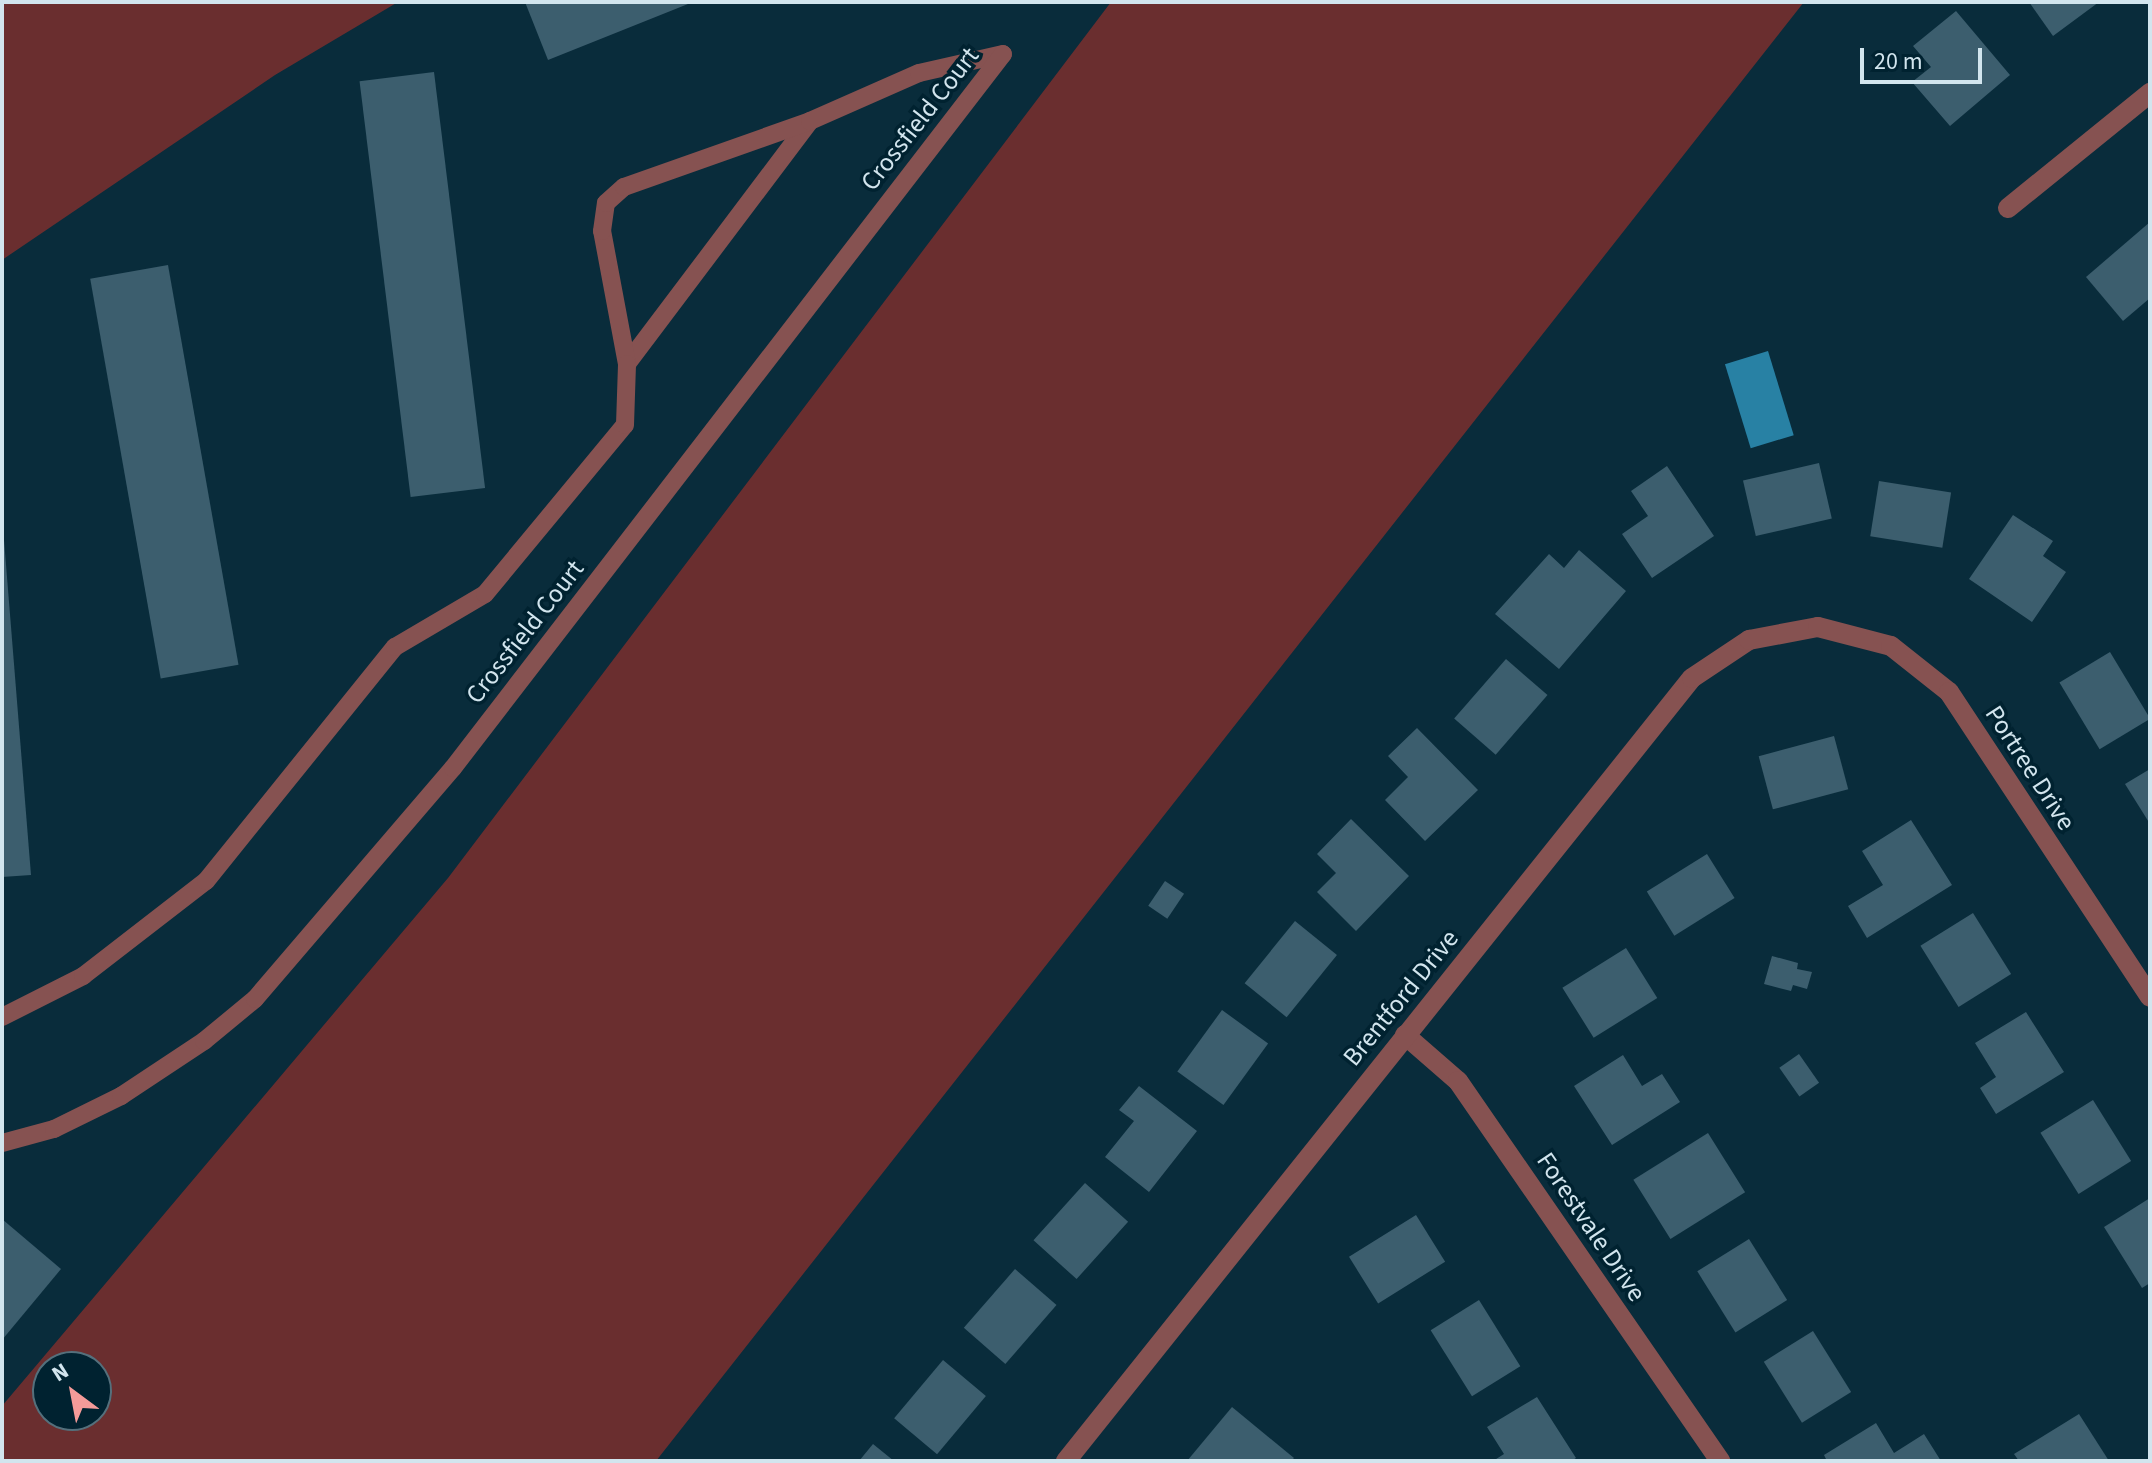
<!DOCTYPE html>
<html>
<head>
<meta charset="utf-8">
<style>
	body { margin:0 }
	#map { position:relative; width:2152px; height:1463px; overflow:hidden; background:#092c3b; font-family:"Source Sans 3",sans-serif }
	div>[style] { position:absolute }
	.green>* { inset:0; background:#6a2e2f }
	.water>* { inset:0; background:#2881a4; transform-origin:0 0 }
	.building>* { inset:0; background:#3c5e6e; transform-origin:0 0 }
	.lane>* { height:18px; margin:-9px; padding:0 9px; transform-origin:9px; border-radius:9px; background:#865251 }
	.street>* { height:20px; margin:-10px; padding:0 10px; transform-origin:10px; border-radius:10px; background:#865251 }
	span { translate:-50% -50%; white-space:nowrap; text-align:center; line-height:1.15; -webkit-text-stroke:7px #002230; paint-order:stroke }
	.street-label { font-size:26px; color:#d2e5ee }
	.frame { position:absolute; inset:0; border:4px solid #d2e5ee; pointer-events:none }
	.north { position:absolute; left:32px; top:1351px; width:80px; height:80px; box-sizing:border-box; background:#002230; border:2px solid #54707c; border-radius:50%; rotate:328deg; font-size:22px; font-weight:700; line-height:32px; text-align:center; color:#d2e5ee }
	.north::after { content:''; display:block; margin:auto; width:28px; height:36px; background:#f59b99; clip-path:polygon(50% 0,100% 100%,50% 72%,0 100%) }
	.scale { position:absolute; left:1860px; top:48px; width:122px; height:36px; box-sizing:border-box; border:4px solid #d2e5ee; border-top:0; padding-left:10px; font-size:24px; line-height:28px; white-space:nowrap; color:#d2e5ee; -webkit-text-stroke:6px #002230; paint-order:stroke }
</style>
</head>
<body>
<div id="map">
	<div class="green">
		<div style="clip-path:polygon(2px 2px,398px 2px,275px 75px,2px 260px)"></div>
		<div style="clip-path:polygon(evenodd,1111px 2px,1804px 2px,656px 1461px,2px 1461px,2px 1406px,448px 878px,1111px 2px,48px 1367px,96px 1367px,96px 1415px,48px 1415px,48px 1367px)"></div>
	</div>
	<div class="water">
		<div style="left:1768px;top:351px;width:88px;height:45px;rotate:73deg"></div>
	</div>
	<div class="building">
		<div style="clip-path:polygon(525px 2px,693px 2px,548px 60px)"></div>
		<div style="clip-path:polygon(2029px 2px,2099px 2px,2053px 36px)"></div>
		<div style="clip-path:polygon(1956px 11px,2010px 75px,1950px 126px,1912px 82px,1931px 67px,1913px 46px)"></div>
		<div style="left:434px;top:72px;width:419px;height:75px;rotate:83deg"></div>
		<div style="clip-path:polygon(2150px 222px,2150px 298px,2123px 321px,2086px 277px)"></div>
		<div style="left:168px;top:265px;width:406px;height:79px;rotate:80deg"></div>
		<div style="left:1819px;top:463px;width:57px;height:78px;rotate:77deg"></div>
		<div style="clip-path:polygon(1667px 466px,1714px 536px,1652px 578px,1622px 534px,1648px 516px,1631px 491px)"></div>
		<div style="left:1879px;top:481px;width:73px;height:56px;rotate:9deg"></div>
		<div style="clip-path:polygon(2px 515px,31px 875px,2px 877px)"></div>
		<div style="clip-path:polygon(2013px 515px,2053px 541px,2043px 556px,2066px 572px,2032px 622px,1969px 579px)"></div>
		<div style="clip-path:polygon(1579px 550px,1626px 591px,1559px 669px,1495px 614px,1549px 554px,1564px 568px)"></div>
		<div style="left:2110px;top:652px;width:78px;height:59px;rotate:59deg"></div>
		<div style="left:1506px;top:659px;width:55px;height:79px;rotate:41deg"></div>
		<div style="clip-path:polygon(1417px 728px,1478px 790px,1425px 841px,1385px 800px,1408px 777px,1388px 756px)"></div>
		<div style="left:1834px;top:736px;width:55px;height:78px;rotate:75deg"></div>
		<div style="clip-path:polygon(2150px 769px,2150px 824px,2125px 784px)"></div>
		<div style="clip-path:polygon(1351px 819px,1409px 876px,1356px 931px,1317px 892px,1336px 873px,1317px 854px)"></div>
		<div style="clip-path:polygon(1911px 820px,1952px 885px,1867px 938px,1848px 906px,1883px 885px,1862px 851px)"></div>
		<div style="left:1707px;top:854px;width:52px;height:71px;rotate:58deg"></div>
		<div style="left:1165px;top:881px;width:23px;height:30px;rotate:34deg"></div>
		<div style="left:1973px;top:913px;width:72px;height:62px;rotate:58deg"></div>
		<div style="left:1295px;top:921px;width:54px;height:80px;rotate:39deg"></div>
		<div style="left:1626px;top:948px;width:59px;height:75px;rotate:58deg"></div>
		<div style="clip-path:polygon(1772px 956px,1798px 963px,1797px 969px,1812px 972px,1807px 989px,1793px 985px,1791px 991px,1764px 984px)"></div>
		<div style="left:1222px;top:1010px;width:57px;height:76px;rotate:36deg"></div>
		<div style="clip-path:polygon(2026px 1012px,2064px 1072px,1996px 1114px,1980px 1088px,1996px 1077px,1975px 1043px)"></div>
		<div style="left:1799px;top:1054px;width:35px;height:24px;rotate:55deg"></div>
		<div style="clip-path:polygon(1623px 1055px,1642px 1086px,1662px 1074px,1680px 1102px,1612px 1145px,1574px 1086px)"></div>
		<div style="clip-path:polygon(1139px 1086px,1197px 1131px,1149px 1192px,1105px 1157px,1134px 1121px,1119px 1110px)"></div>
		<div style="left:2093px;top:1100px;width:72px;height:62px;rotate:58deg"></div>
		<div style="left:1708px;top:1133px;width:70px;height:88px;rotate:58deg"></div>
		<div style="left:1085px;top:1183px;width:58px;height:77px;rotate:42deg"></div>
		<div style="clip-path:polygon(2150px 1198px,2150px 1283px,2142px 1288px,2104px 1227px)"></div>
		<div style="left:1416px;top:1215px;width:55px;height:79px;rotate:58deg"></div>
		<div style="clip-path:polygon(2px 1219px,61px 1269px,2px 1340px)"></div>
		<div style="left:1749px;top:1239px;width:72px;height:61px;rotate:58deg"></div>
		<div style="left:1015px;top:1269px;width:55px;height:78px;rotate:41deg"></div>
		<div style="left:1479px;top:1300px;width:78px;height:57px;rotate:58deg"></div>
		<div style="left:1813px;top:1331px;width:72px;height:58px;rotate:58deg"></div>
		<div style="left:943px;top:1360px;width:56px;height:76px;rotate:40deg"></div>
		<div style="clip-path:polygon(1537px 1397px,1576px 1458px,1571px 1461px,1493px 1461px,1504px 1454px,1487px 1427px)"></div>
		<div style="clip-path:polygon(1232px 1407px,1294px 1458px,1291px 1461px,1187px 1461px)"></div>
		<div style="clip-path:polygon(2079px 1414px,2109px 1461px,2019px 1461px,2014px 1454px)"></div>
		<div style="clip-path:polygon(1876px 1423px,1894px 1453px,1924px 1434px,1941px 1461px,1827px 1461px,1824px 1455px)"></div>
		<div style="clip-path:polygon(873px 1444px,894px 1461px,859px 1461px)"></div>
	</div>
	<div class="lane">
		<div style="left:810px;top:121px;width:304px;rotate:127deg"></div>
		<div style="left:627px;top:364px;width:135px;rotate:-100.6deg"></div>
		<div style="left:602px;top:231px;width:28px;rotate:-82deg"></div>
		<div style="left:606px;top:203px;width:24px;rotate:-42deg"></div>
		<div style="left:624px;top:187px;width:197px;rotate:-19.5deg"></div>
		<div style="left:810px;top:121px;width:119px;rotate:-23.8deg"></div>
		<div style="left:919px;top:73px;width:86px;rotate:-12.7deg"></div>
		<div style="left:2px;top:1017px;width:91px;rotate:-26.8deg"></div>
		<div style="left:83px;top:976px;width:155px;rotate:-37.7deg"></div>
		<div style="left:206px;top:881px;width:301px;rotate:-51.1deg"></div>
		<div style="left:395px;top:647px;width:104px;rotate:-30.5deg"></div>
		<div style="left:485px;top:594px;width:219px;rotate:-50.4deg"></div>
		<div style="left:625px;top:425px;width:61px;rotate:-88.1deg"></div>
		<div style="left:2px;top:1143px;width:54px;rotate:-15.1deg"></div>
		<div style="left:54px;top:1129px;width:75px;rotate:-26.2deg"></div>
		<div style="left:121px;top:1096px;width:100px;rotate:-33.5deg"></div>
		<div style="left:204px;top:1041px;width:66px;rotate:-39.5deg"></div>
		<div style="left:255px;top:999px;width:304px;rotate:-49.4deg"></div>
		<div style="left:453px;top:768px;width:901px;rotate:-52.39deg"></div>
	</div>
	<div class="street">
		<div style="left:2008px;top:208px;width:183px;rotate:-39deg"></div>
		<div style="left:1405px;top:1035px;width:70px;rotate:41deg"></div>
		<div style="left:1458px;top:1081px;width:462px;rotate:55.4deg"></div>
		<div style="left:1066px;top:1461px;width:1002px;rotate:-51.36deg"></div>
		<div style="left:1692px;top:678px;width:69px;rotate:-33.7deg"></div>
		<div style="left:1749px;top:640px;width:70px;rotate:-10.7deg"></div>
		<div style="left:1818px;top:627px;width:75px;rotate:14.6deg"></div>
		<div style="left:1891px;top:646px;width:74px;rotate:38.4deg"></div>
		<div style="left:1949px;top:692px;width:365px;rotate:56.6deg"></div>
	</div>
	<div class="street-label">
		<span style="left:920px;top:119px;rotate:-52deg">Crossfield Court</span>
		<span style="left:525px;top:632px;rotate:-52deg">Crossfield Court</span>
		<span style="left:2030px;top:768px;rotate:57deg">Portree Drive</span>
		<span style="left:1401px;top:998px;rotate:-51deg">Brentford Drive</span>
		<span style="left:1591px;top:1227px;rotate:56deg">Forestvale Drive</span>
	</div>
	<div class="frame"></div>
	<div class="north">N</div>
	<div class="scale">20 m</div>
</div>
</body>
</html>
